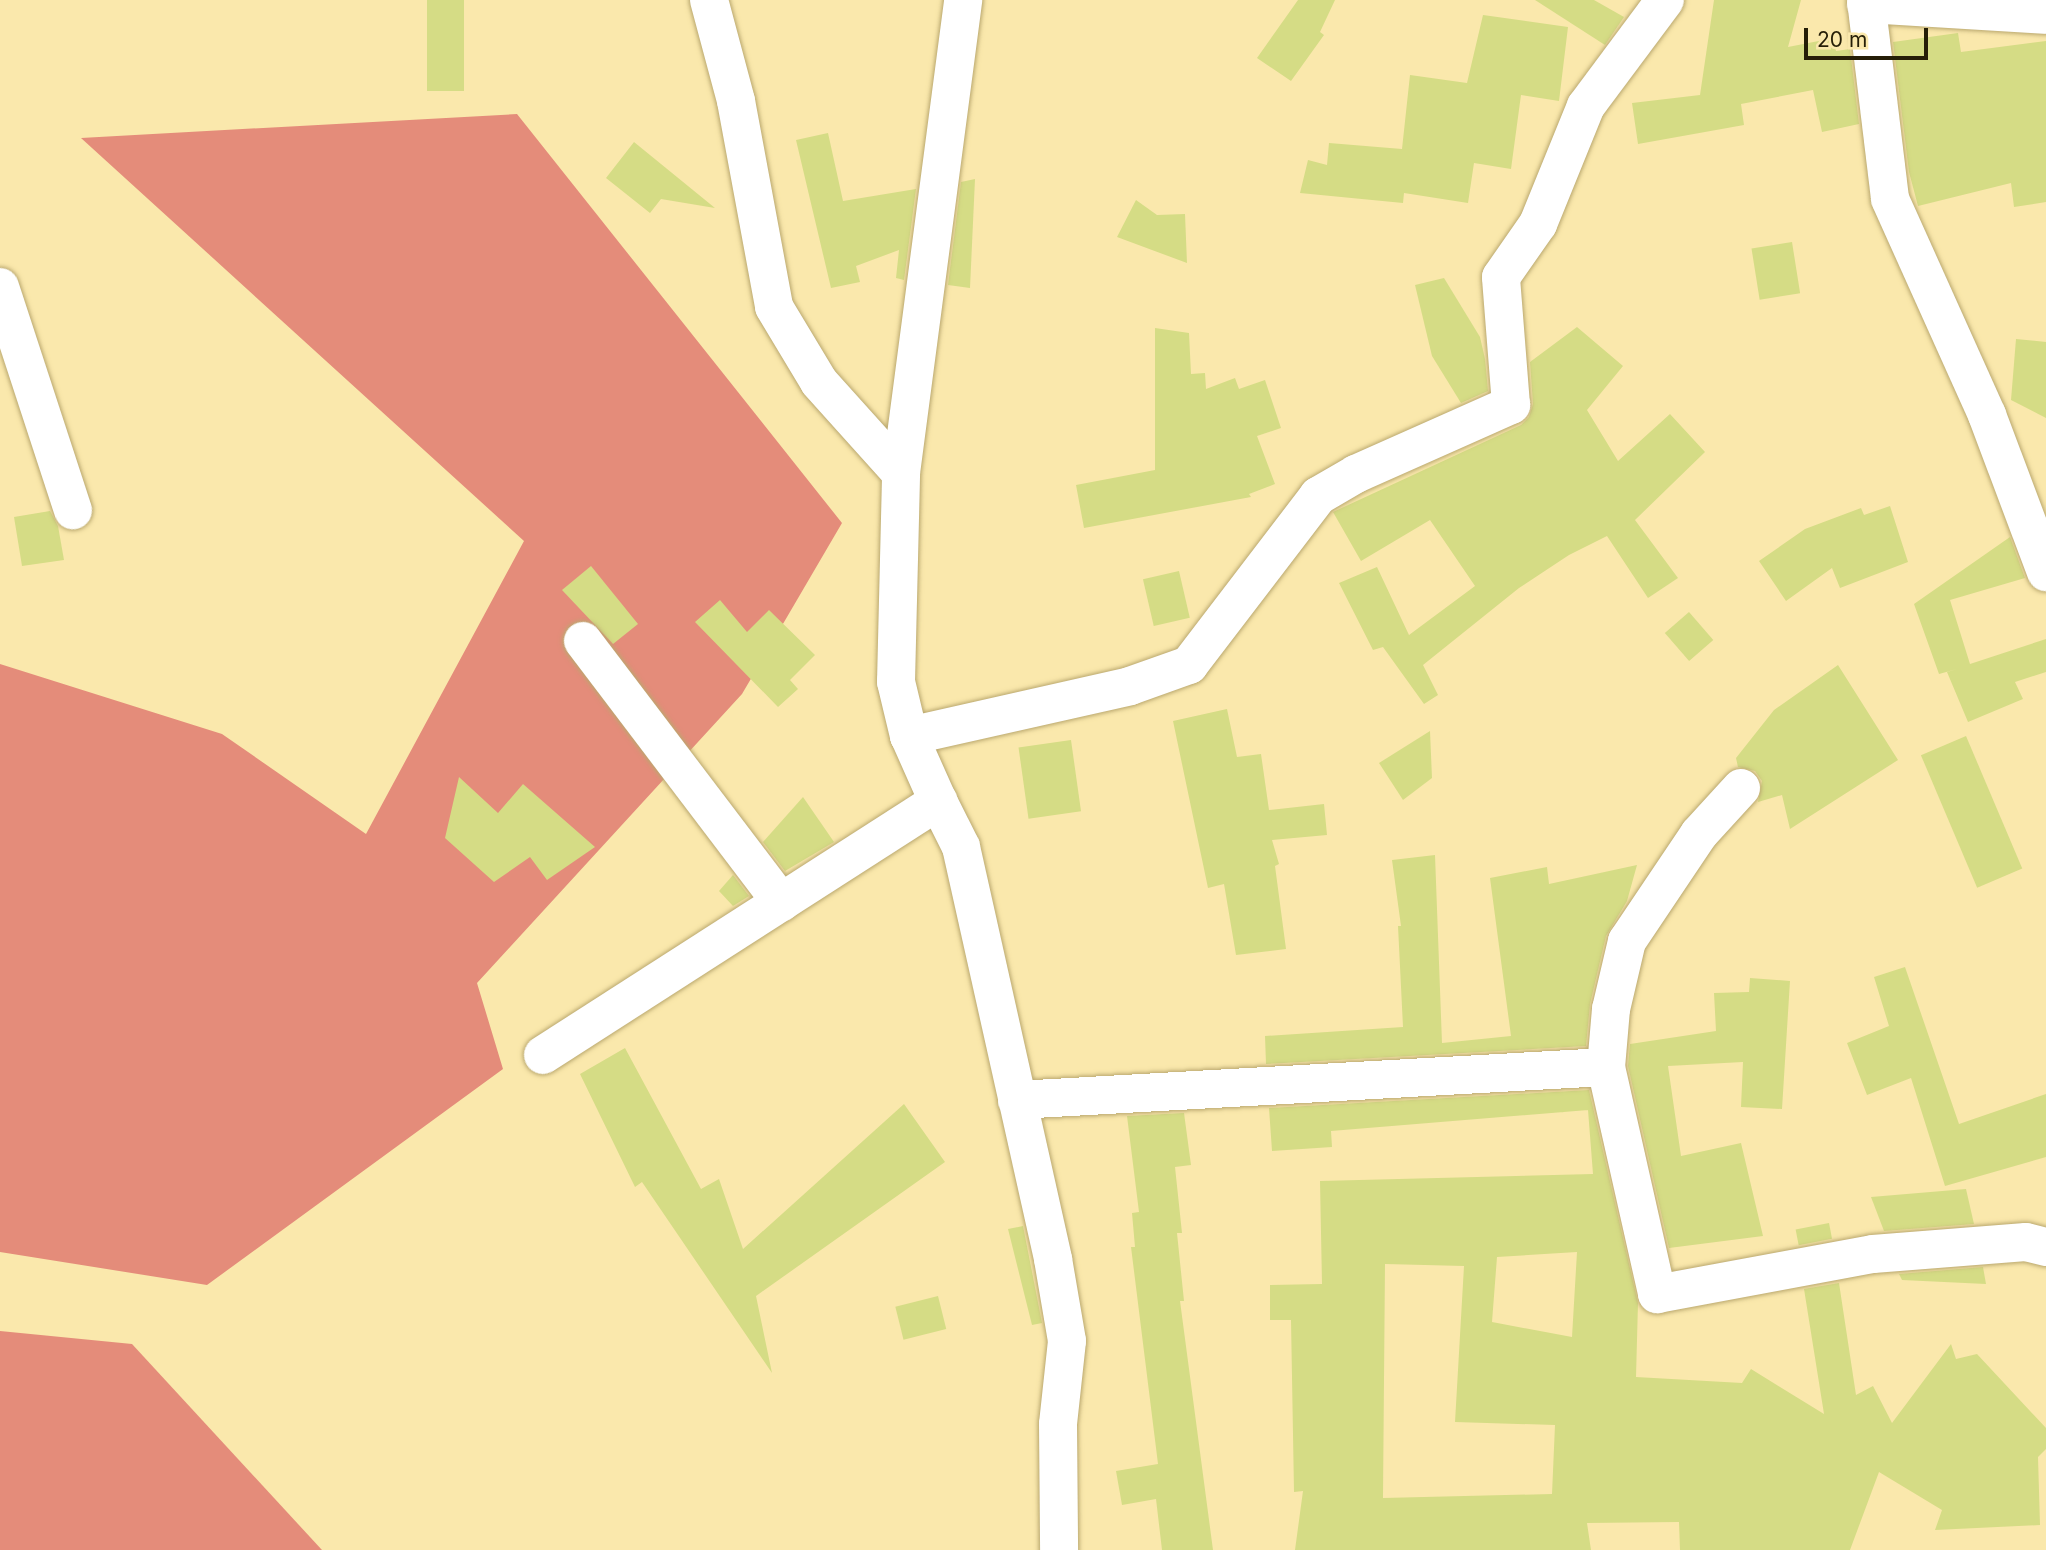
<!DOCTYPE html>
<html>
<head>
<meta charset="utf-8">
<style>
	body { margin:0 }
	#map { position:relative; width:2046px; height:1550px; overflow:hidden; background:#fae8ac; font-family:Inter,sans-serif }
	div>[style] { position:absolute }
	.forest>* { inset:0; background:#e48c7a }
	.building>* { inset:0; background:#d5dc85; transform-origin:0 0 }
	.roads { filter:drop-shadow(0 0 2px #baa86f) drop-shadow(0 0 2px #baa86f) }
	.minor>* { height:38px; margin:-19px; padding:0 19px; transform-origin:19px; border-radius:19px; background:#fff }
	span { translate:-50% -50%; white-space:nowrap; text-align:center; line-height:1.15; -webkit-text-stroke:6px #fae8ac; paint-order:stroke }
	.scale { position:absolute; left:1804px; top:28px; width:124px; height:32px; box-sizing:border-box; border:4px solid #251e07; border-top:0; padding-left:9px; font-size:21px; line-height:24px; white-space:nowrap; color:#251e07; -webkit-text-stroke:5px #fae8ac; paint-order:stroke }
</style>
</head>
<body>
<div id="map">
	<div class="forest">
		<div style="clip-path:polygon(517px 114px,842px 523px,742px 694px,477px 983px,503px 1069px,207px 1285px,0 1252px,0 664px,222px 734px,366px 834px,524px 541px,81px 138px)"></div>
		<div style="clip-path:polygon(0 1331px,132px 1344px,322px 1550px,0 1550px)"></div>
	</div>
	<div class="building">
		<div style="left:427px;top:0;width:37px;height:91px"></div>
		<div style="clip-path:polygon(1298px 0,1335px 0,1320px 32px,1324px 35px,1291px 81px,1257px 58px)"></div>
		<div style="clip-path:polygon(1535px 0,1594px 0,1624px 17px,1605px 45px)"></div>
		<div style="clip-path:polygon(1714px 0,1801px 0,1788px 47px,1834px 38px,1836px 51px,1850px 49px,1859px 124px,1822px 132px,1813px 90px,1741px 104px,1744px 125px,1638px 144px,1632px 103px,1700px 95px)"></div>
		<div style="clip-path:polygon(1483px 15px,1568px 27px,1559px 101px,1521px 95px,1511px 169px,1474px 163px,1468px 203px,1404px 193px,1403px 203px,1300px 193px,1308px 160px,1327px 165px,1329px 143px,1402px 149px,1410px 75px,1467px 83px)"></div>
		<div style="clip-path:polygon(1958px 33px,1961px 52px,2046px 41px,2046px 202px,2014px 207px,2011px 183px,1918px 206px,1909px 172px,1893px 42px)"></div>
		<div style="clip-path:polygon(828px 133px,843px 201px,916px 189px,904px 280px,896px 278px,899px 250px,856px 266px,860px 282px,831px 288px,796px 140px)"></div>
		<div style="clip-path:polygon(634px 142px,715px 208px,661px 199px,650px 213px,606px 178px)"></div>
		<div style="clip-path:polygon(975px 179px,970px 288px,948px 285px,961px 182px)"></div>
		<div style="clip-path:polygon(1136px 200px,1157px 215px,1185px 214px,1187px 263px,1117px 237px)"></div>
		<div style="left:1792px;top:242px;width:52px;height:41px;rotate:81deg"></div>
		<div style="clip-path:polygon(1444px 278px,1480px 337px,1485px 359px,1488px 391px,1461px 403px,1432px 356px,1415px 285px)"></div>
		<div style="clip-path:polygon(1577px 327px,1623px 366px,1587px 410px,1618px 461px,1670px 414px,1705px 452px,1635px 520px,1678px 578px,1648px 598px,1607px 536px,1569px 555px,1519px 588px,1423px 665px,1438px 695px,1424px 704px,1383px 647px,1373px 650px,1339px 583px,1377px 567px,1409px 635px,1475px 586px,1430px 520px,1361px 561px,1333px 512px,1521px 425px,1529px 417px,1533px 404px,1530px 362px)"></div>
		<div style="clip-path:polygon(1155px 328px,1189px 333px,1191px 374px,1205px 373px,1206px 389px,1235px 378px,1239px 389px,1265px 380px,1281px 428px,1257px 436px,1275px 484px,1249px 494px,1251px 497px,1084px 528px,1076px 485px,1155px 470px)"></div>
		<div style="clip-path:polygon(2016px 339px,2046px 342px,2046px 418px,2011px 400px)"></div>
		<div style="clip-path:polygon(1890px 506px,1908px 562px,1840px 588px,1832px 568px,1786px 601px,1759px 561px,1805px 529px,1861px 508px,1864px 515px)"></div>
		<div style="clip-path:polygon(50px 511px,58px 526px,64px 560px,22px 566px,14px 517px)"></div>
		<div style="clip-path:polygon(2010px 537px,2025px 578px,1950px 600px,1970px 664px,2046px 639px,2046px 672px,2015px 682px,2023px 699px,1968px 722px,1947px 672px,1957px 669px,1939px 674px,1914px 604px)"></div>
		<div style="clip-path:polygon(591px 566px,638px 624px,613px 644px,562px 590px)"></div>
		<div style="left:1179px;top:571px;width:48px;height:37px;rotate:77deg"></div>
		<div style="clip-path:polygon(720px 600px,747px 632px,769px 610px,815px 655px,790px 680px,798px 689px,778px 707px,695px 622px)"></div>
		<div style="left:1689px;top:612px;width:37px;height:32px;rotate:49deg"></div>
		<div style="clip-path:polygon(1838px 665px,1898px 760px,1790px 829px,1782px 795px,1758px 802px,1762px 781px,1755px 771px,1738px 767px,1736px 758px,1774px 710px)"></div>
		<div style="clip-path:polygon(1227px 709px,1237px 757px,1261px 754px,1269px 810px,1324px 804px,1327px 835px,1272px 840px,1279px 864px,1275px 866px,1286px 949px,1236px 955px,1224px 884px,1208px 888px,1173px 721px)"></div>
		<div style="clip-path:polygon(1430px 731px,1432px 778px,1403px 800px,1379px 763px)"></div>
		<div style="left:1966px;top:736px;width:144px;height:49px;rotate:67deg"></div>
		<div style="left:1071px;top:740px;width:72px;height:53px;rotate:82deg"></div>
		<div style="clip-path:polygon(459px 777px,498px 813px,523px 784px,595px 847px,547px 880px,530px 857px,494px 882px,445px 838px)"></div>
		<div style="clip-path:polygon(803px 797px,834px 842px,785px 871px,763px 842px)"></div>
		<div style="clip-path:polygon(1435px 855px,1442px 1043px,1511px 1036px,1490px 878px,1547px 867px,1549px 884px,1637px 865px,1627px 901px,1606px 936px,1590px 1004px,1586px 1046px,1266px 1064px,1265px 1036px,1403px 1027px,1398px 926px,1401px 926px,1392px 860px)"></div>
		<div style="clip-path:polygon(733px 875px,749px 896px,733px 906px,719px 891px)"></div>
		<div style="clip-path:polygon(1905px 967px,1959px 1124px,2046px 1094px,2046px 1157px,1945px 1186px,1911px 1078px,1867px 1095px,1847px 1043px,1889px 1026px,1874px 977px)"></div>
		<div style="clip-path:polygon(1750px 978px,1790px 981px,1782px 1109px,1741px 1107px,1743px 1062px,1668px 1066px,1681px 1156px,1741px 1143px,1763px 1236px,1669px 1248px,1628px 1066px,1630px 1044px,1716px 1031px,1714px 993px,1749px 992px)"></div>
		<div style="clip-path:polygon(625px 1048px,701px 1189px,719px 1179px,743px 1249px,904px 1104px,945px 1162px,756px 1296px,772px 1373px,642px 1182px,635px 1187px,580px 1074px)"></div>
		<div style="clip-path:polygon(evenodd,1589px 1090px,1638px 1303px,1636px 1377px,1742px 1383px,1751px 1369px,1824px 1414px,1804px 1289px,1839px 1283px,1856px 1395px,1873px 1386px,1892px 1423px,1951px 1344px,1956px 1359px,1977px 1354px,2046px 1428px,2046px 1449px,2038px 1457px,2040px 1525px,1935px 1530px,1942px 1510px,1879px 1472px,1850px 1550px,1680px 1550px,1679px 1522px,1587px 1523px,1591px 1550px,1295px 1550px,1303px 1491px,1294px 1492px,1291px 1320px,1270px 1320px,1270px 1285px,1322px 1284px,1320px 1181px,1593px 1174px,1588px 1110px,1331px 1131px,1332px 1147px,1272px 1151px,1269px 1108px,1589px 1090px,1577px 1252px,1572px 1337px,1492px 1322px,1497px 1257px,1577px 1252px,1589px 1090px,1385px 1264px,1464px 1266px,1455px 1422px,1555px 1425px,1552px 1494px,1383px 1498px,1385px 1264px)"></div>
		<div style="clip-path:polygon(1184px 1113px,1191px 1165px,1175px 1167px,1182px 1233px,1177px 1233px,1184px 1301px,1180px 1301px,1213px 1550px,1162px 1550px,1156px 1499px,1122px 1505px,1116px 1471px,1158px 1464px,1131px 1247px,1135px 1247px,1132px 1213px,1139px 1212px,1127px 1116px)"></div>
		<div style="clip-path:polygon(1966px 1189px,1974px 1224px,1884px 1231px,1871px 1197px)"></div>
		<div style="left:1829px;top:1223px;width:16px;height:34px;rotate:79deg"></div>
		<div style="clip-path:polygon(1023px 1226px,1042px 1323px,1032px 1325px,1008px 1229px)"></div>
		<div style="clip-path:polygon(1983px 1267px,1986px 1284px,1902px 1280px,1899px 1274px)"></div>
		<div style="left:938px;top:1296px;width:34px;height:44px;rotate:76deg"></div>
	</div>
	<div class="roads">
		<div class="minor">
			<div style="left:709px;top:0;width:105px;rotate:75deg"></div>
			<div style="left:736px;top:101px;width:209px;rotate:79.5deg"></div>
			<div style="left:774px;top:307px;width:87px;rotate:59deg"></div>
			<div style="left:819px;top:382px;width:122px;rotate:48deg"></div>
			<div style="left:1866px;top:0;width:200px;rotate:83.1deg"></div>
			<div style="left:1890px;top:199px;width:237px;rotate:65.8deg"></div>
			<div style="left:1987px;top:415px;width:168px;rotate:69.4deg"></div>
			<div style="left:1866px;top:4px;width:180px;rotate:3.5deg"></div>
			<div style="left:0;top:287px;width:235px;rotate:71.9deg"></div>
			<div style="left:583px;top:641px;width:328px;rotate:52.8deg"></div>
			<div style="left:909px;top:736px;width:227px;rotate:-12.7deg"></div>
			<div style="left:1130px;top:686px;width:63px;rotate:-19.6deg"></div>
			<div style="left:1189px;top:665px;width:213px;rotate:-52.6deg"></div>
			<div style="left:1318px;top:496px;width:44px;rotate:-30.1deg"></div>
			<div style="left:1356px;top:474px;width:170px;rotate:-24deg"></div>
			<div style="left:1511px;top:405px;width:128px;rotate:-94.5deg"></div>
			<div style="left:1501px;top:277px;width:65px;rotate:-55.1deg"></div>
			<div style="left:1538px;top:224px;width:127px;rotate:-67.9deg"></div>
			<div style="left:1586px;top:106px;width:132px;rotate:-53.3deg"></div>
			<div style="left:1741px;top:788px;width:62px;rotate:132.4deg"></div>
			<div style="left:1699px;top:834px;width:129px;rotate:123.9deg"></div>
			<div style="left:1627px;top:941px;width:70px;rotate:103.2deg"></div>
			<div style="left:1611px;top:1009px;width:58px;rotate:94.9deg"></div>
			<div style="left:1606px;top:1067px;width:233px;rotate:77.3deg"></div>
			<div style="left:1657px;top:1294px;width:220px;rotate:-10.5deg"></div>
			<div style="left:1873px;top:1254px;width:153px;rotate:-4.5deg"></div>
			<div style="left:2026px;top:1242px;width:21px;rotate:14deg"></div>
			<div style="left:938px;top:801px;width:51px;rotate:63.4deg"></div>
			<div style="left:961px;top:847px;width:422px;rotate:77.4deg"></div>
			<div style="left:1053px;top:1259px;width:83px;rotate:80.3deg"></div>
			<div style="left:1067px;top:1341px;width:83px;rotate:96.2deg"></div>
			<div style="left:1058px;top:1424px;width:126px;rotate:89.5deg"></div>
			<div style="left:543px;top:1055px;width:470px;rotate:-32.7deg"></div>
			<div style="left:938px;top:801px;width:71px;rotate:-114deg"></div>
			<div style="left:909px;top:736px;width:56px;rotate:-103.5deg"></div>
			<div style="left:896px;top:682px;width:209px;rotate:-88.6deg"></div>
			<div style="left:901px;top:473px;width:477px;rotate:-82.5deg"></div>
			<div style="left:1017px;top:1100px;width:590px;rotate:-3.21deg"></div>
		</div>
	</div>
	<div class="scale">20 m</div>
</div>
</body>
</html>
